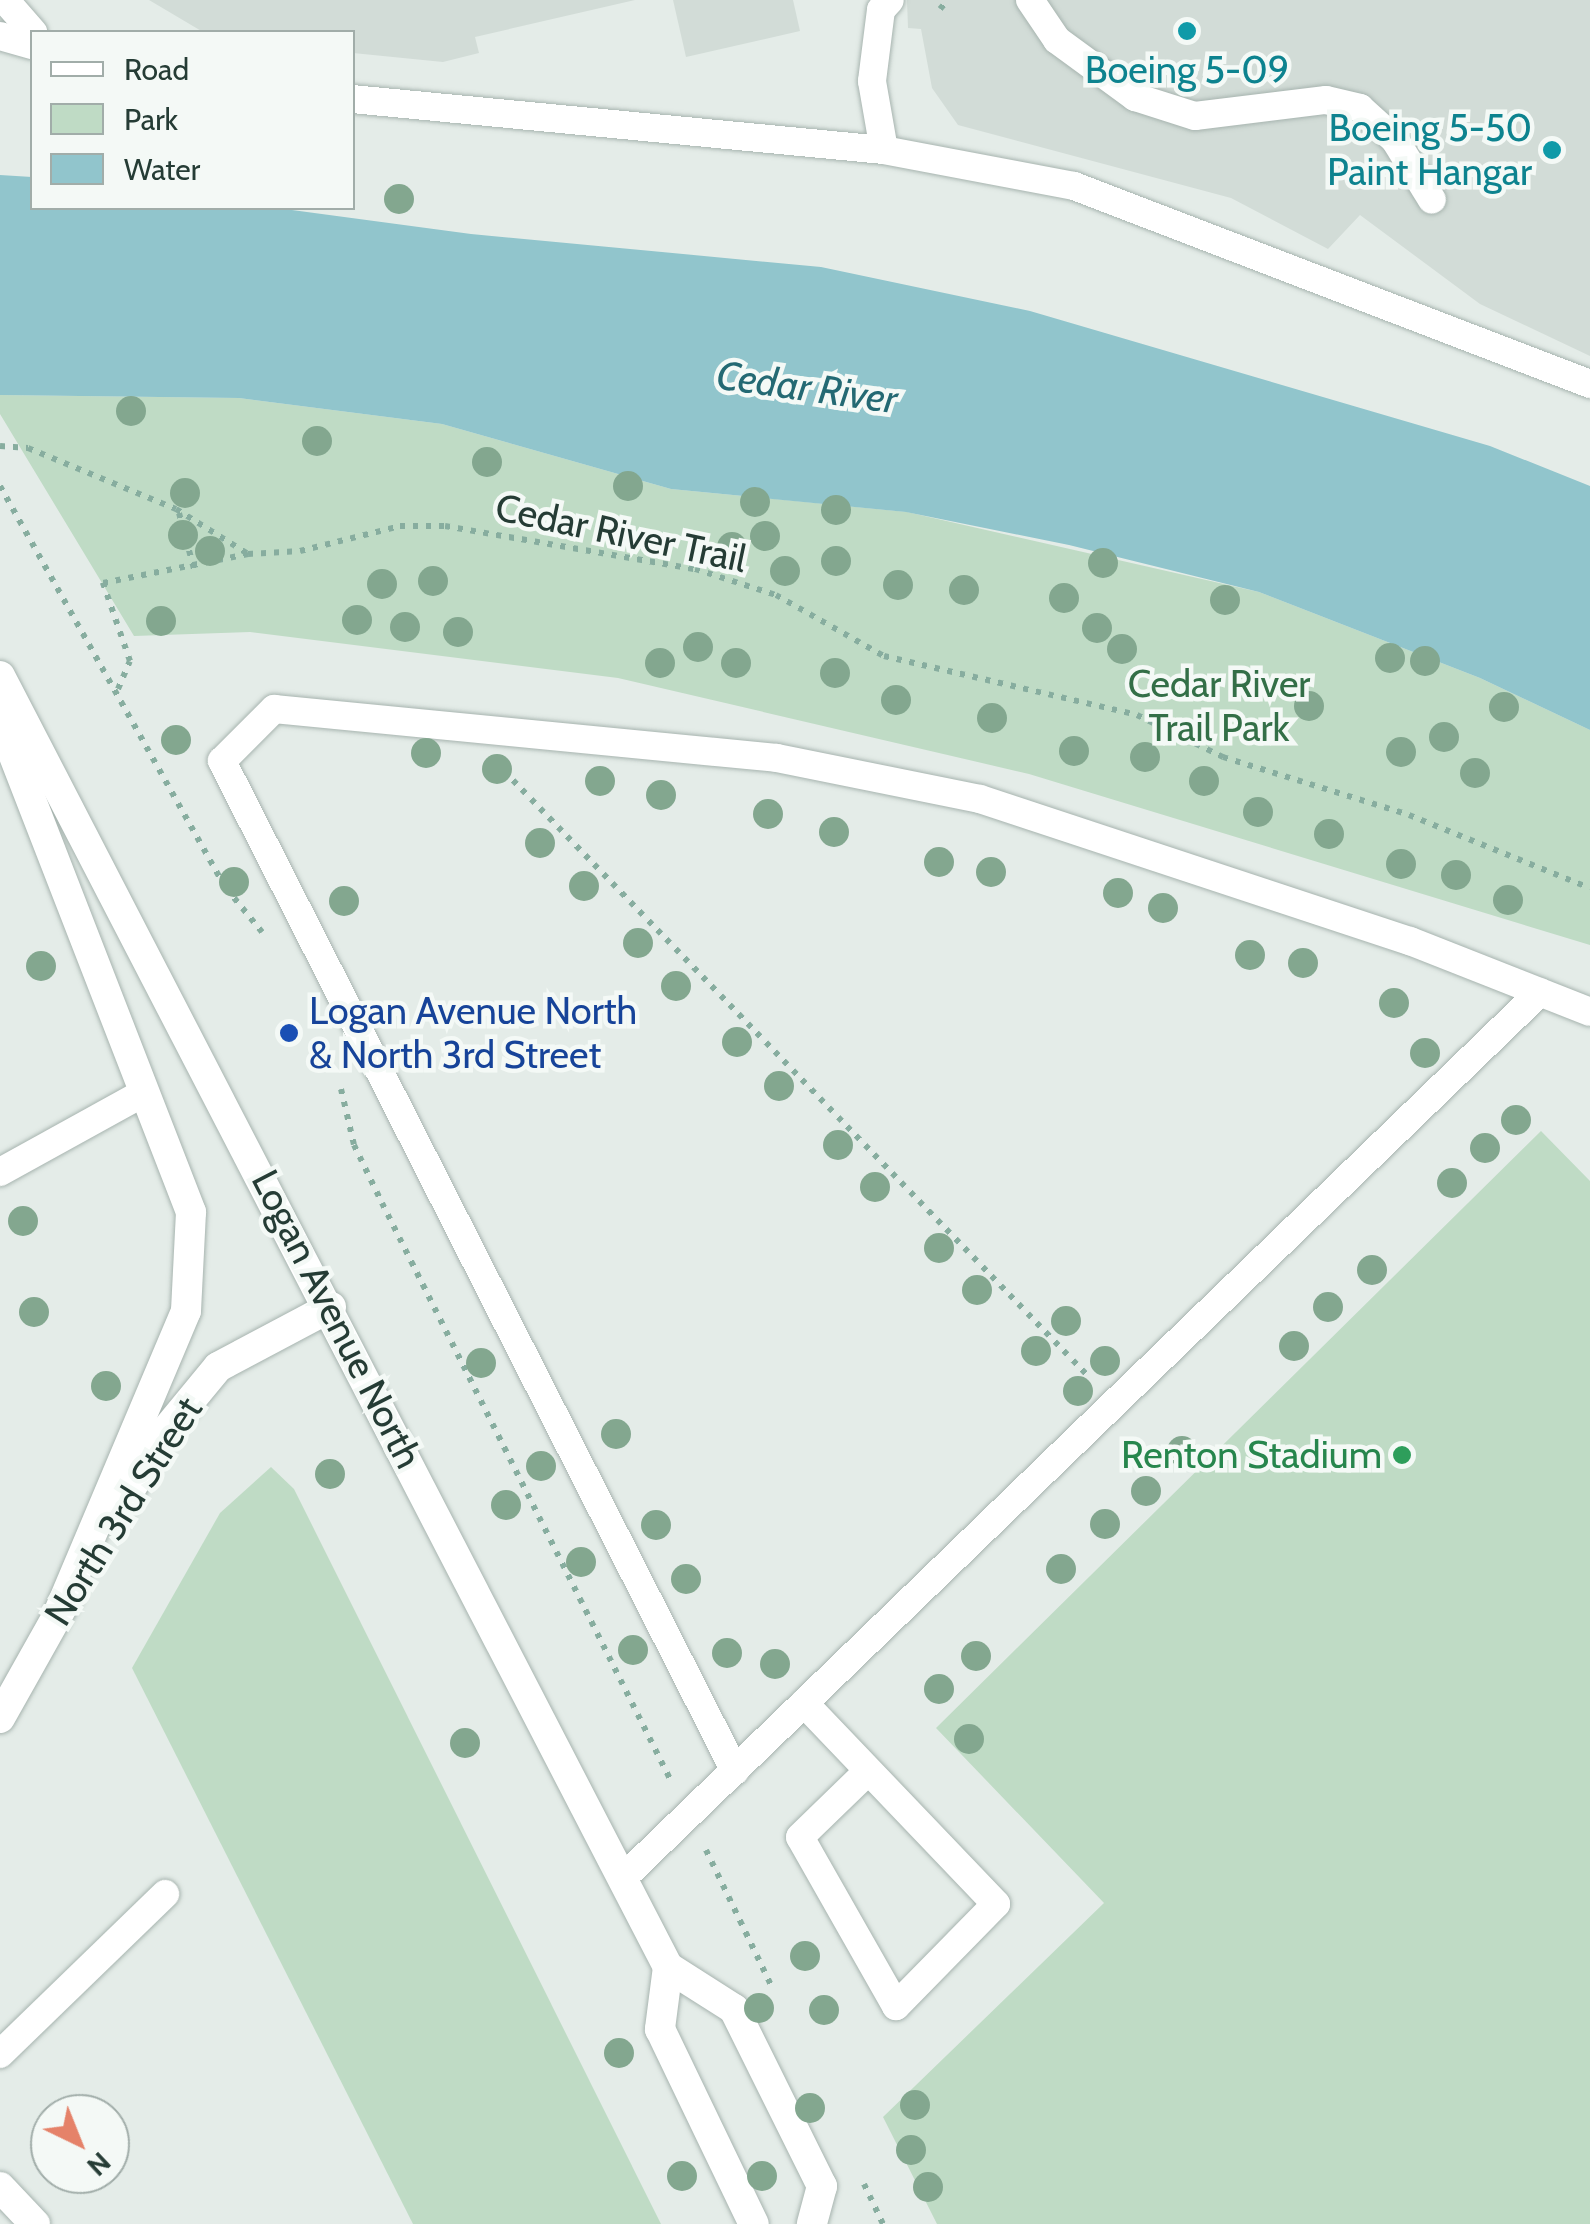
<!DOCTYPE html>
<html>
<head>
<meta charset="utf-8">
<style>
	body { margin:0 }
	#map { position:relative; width:1590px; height:2224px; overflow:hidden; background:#e4ece8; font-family:Cabin,sans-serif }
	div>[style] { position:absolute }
	.built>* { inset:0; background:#d2dcd7 }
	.green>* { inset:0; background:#bfdbc5 }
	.water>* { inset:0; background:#91c5cc }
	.path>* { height:6px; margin-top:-3px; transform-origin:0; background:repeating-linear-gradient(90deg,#87ad9f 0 5px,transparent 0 13px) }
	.roads { filter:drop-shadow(0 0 2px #a7b4af) drop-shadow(0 0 2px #a7b4af) }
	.service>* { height:28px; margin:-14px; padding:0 14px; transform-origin:14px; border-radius:14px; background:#fff }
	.minor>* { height:30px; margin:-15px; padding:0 15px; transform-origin:15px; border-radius:15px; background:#fff }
	.secondary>* { height:30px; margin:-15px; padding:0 15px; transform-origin:15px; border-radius:15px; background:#fff }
	.trees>* { width:30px; height:30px; margin:-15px; border-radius:50%; background:#83a78f }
	.dots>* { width:28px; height:28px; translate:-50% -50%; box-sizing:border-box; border:5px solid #f4f9f6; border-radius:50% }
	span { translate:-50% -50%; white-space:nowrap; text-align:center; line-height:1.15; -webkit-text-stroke:9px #f4f9f6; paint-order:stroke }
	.culture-label { font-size:38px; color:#0d838f }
	.right { translate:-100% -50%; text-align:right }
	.street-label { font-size:38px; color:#253c35 }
	.park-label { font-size:38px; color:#336f47 }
	.transit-label { font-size:38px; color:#164399 }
	.left { translate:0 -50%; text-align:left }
	.leisure-label { font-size:38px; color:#27864d }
	.water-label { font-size:40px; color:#246973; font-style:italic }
	.legend { position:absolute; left:30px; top:30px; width:325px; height:180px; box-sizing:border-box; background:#f4f9f6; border:2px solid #a1ada9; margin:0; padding:12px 18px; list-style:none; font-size:30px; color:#253c35 }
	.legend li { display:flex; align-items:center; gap:20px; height:50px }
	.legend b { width:50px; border:2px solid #a1ada9 }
	.north { position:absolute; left:30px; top:2094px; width:100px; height:100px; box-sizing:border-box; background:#f4f9f6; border:2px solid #a1ada9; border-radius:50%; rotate:137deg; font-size:28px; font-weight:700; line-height:40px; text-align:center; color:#253c35 }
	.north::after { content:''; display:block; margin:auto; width:35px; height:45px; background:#e58269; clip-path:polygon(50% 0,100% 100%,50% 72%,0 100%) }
</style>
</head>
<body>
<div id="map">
	<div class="built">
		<div style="clip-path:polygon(149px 0,635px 0,475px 37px,479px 53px,443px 62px,353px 53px,352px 32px,203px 32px)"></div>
		<div style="clip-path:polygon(673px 0,793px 0,800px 31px,686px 57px)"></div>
		<div style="clip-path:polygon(907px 0,1590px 0,1590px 356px,1480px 304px,1360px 215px,1328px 249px,1231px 198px,958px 125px,932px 88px,921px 29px,908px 28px)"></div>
	</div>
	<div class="green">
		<div style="clip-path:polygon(0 395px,239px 398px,442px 424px,671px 489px,907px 512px,1259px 592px,1480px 678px,1590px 730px,1590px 945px,1029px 774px,618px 678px,250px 632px,134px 636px,0 414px)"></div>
		<div style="clip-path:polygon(1541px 1131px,1590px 1181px,1590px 2224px,937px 2224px,883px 2117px,1104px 1903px,936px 1728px)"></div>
		<div style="clip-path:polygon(271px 1467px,294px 1489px,661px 2224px,413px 2224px,132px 1668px,220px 1513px)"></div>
	</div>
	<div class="water">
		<div style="clip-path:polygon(0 175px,32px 177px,32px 208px,277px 208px,471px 234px,821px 267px,1030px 311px,1490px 446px,1590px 486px,1590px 730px,1480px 678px,1259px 592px,1069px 545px,906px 512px,671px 489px,442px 424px,239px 398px,0 395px)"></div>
	</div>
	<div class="path">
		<div style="left:940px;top:9px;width:12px;rotate:-48deg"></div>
		<div style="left:0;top:446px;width:28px;rotate:4deg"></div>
		<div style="left:28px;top:448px;width:160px;rotate:22.4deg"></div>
		<div style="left:176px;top:509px;width:85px;rotate:32deg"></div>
		<div style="left:248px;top:554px;width:52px;rotate:-3.3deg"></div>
		<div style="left:300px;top:551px;width:103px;rotate:-14deg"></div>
		<div style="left:400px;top:526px;width:45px"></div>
		<div style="left:445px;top:526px;width:254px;rotate:9.8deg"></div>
		<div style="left:695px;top:569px;width:85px;rotate:17.8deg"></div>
		<div style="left:776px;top:595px;width:124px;rotate:29.5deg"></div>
		<div style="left:884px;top:656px;width:260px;rotate:13.1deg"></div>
		<div style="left:1137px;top:715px;width:96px;rotate:26deg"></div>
		<div style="left:1223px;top:757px;width:195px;rotate:17.3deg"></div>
		<div style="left:1409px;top:815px;width:195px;rotate:22deg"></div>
		<div style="left:0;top:486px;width:461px;rotate:60.7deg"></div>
		<div style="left:226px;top:888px;width:57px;rotate:50.7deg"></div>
		<div style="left:179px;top:513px;width:58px;rotate:75deg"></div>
		<div style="left:118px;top:689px;width:30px;rotate:-67deg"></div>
		<div style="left:130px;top:661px;width:83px;rotate:-109.1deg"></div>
		<div style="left:103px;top:583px;width:148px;rotate:-11.3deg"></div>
		<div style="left:504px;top:771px;width:842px;rotate:46.01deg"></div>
		<div style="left:341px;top:1089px;width:57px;rotate:76.9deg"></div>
		<div style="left:354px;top:1145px;width:64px;rotate:64.2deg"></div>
		<div style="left:382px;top:1203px;width:646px;rotate:63.43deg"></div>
		<div style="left:706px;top:1850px;width:152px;rotate:64.3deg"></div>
		<div style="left:864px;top:2184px;width:44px;rotate:64.6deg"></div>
	</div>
	<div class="roads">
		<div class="service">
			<div style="left:5px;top:0;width:43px;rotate:48.8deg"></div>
			<div style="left:1030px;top:0;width:48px;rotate:56deg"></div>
			<div style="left:1057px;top:40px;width:97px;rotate:36.2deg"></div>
			<div style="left:1135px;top:97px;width:63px;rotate:17.6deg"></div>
			<div style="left:1195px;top:116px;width:132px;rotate:-7deg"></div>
			<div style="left:1326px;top:100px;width:35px;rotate:13deg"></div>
			<div style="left:1360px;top:108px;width:47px;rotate:42.4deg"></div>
			<div style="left:1395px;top:140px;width:70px;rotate:58.3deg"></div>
			<div style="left:0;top:36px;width:33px;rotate:16deg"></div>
			<div style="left:352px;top:99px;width:534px;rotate:5.48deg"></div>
			<div style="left:884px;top:150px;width:193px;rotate:10.7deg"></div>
			<div style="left:1074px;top:186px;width:553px;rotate:20.99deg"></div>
			<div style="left:884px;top:150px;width:70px;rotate:-99.9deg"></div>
			<div style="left:872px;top:81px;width:72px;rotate:-82.8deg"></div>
			<div style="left:881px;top:10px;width:13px;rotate:-48deg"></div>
			<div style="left:0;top:1172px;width:163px;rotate:-28.9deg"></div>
			<div style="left:804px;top:1703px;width:278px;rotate:46.3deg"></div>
			<div style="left:996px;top:1904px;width:143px;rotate:134.4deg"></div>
			<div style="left:896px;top:2006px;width:194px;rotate:-119.6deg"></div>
			<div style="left:800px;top:1837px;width:95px;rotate:-44.1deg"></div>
			<div style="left:735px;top:1771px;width:1133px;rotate:-116.93deg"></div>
			<div style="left:222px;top:761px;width:74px;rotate:-45deg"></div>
			<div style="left:274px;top:709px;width:505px;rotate:5.56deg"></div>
			<div style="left:777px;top:758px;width:207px;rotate:11.4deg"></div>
			<div style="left:980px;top:799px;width:453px;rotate:18.3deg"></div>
			<div style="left:1410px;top:941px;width:193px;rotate:21.5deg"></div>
			<div style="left:625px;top:1876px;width:1272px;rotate:-44.01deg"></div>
			<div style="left:0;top:2054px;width:230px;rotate:-44.1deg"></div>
		</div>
		<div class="minor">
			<div style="left:0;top:2187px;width:51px;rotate:46.6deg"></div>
		</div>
		<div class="secondary">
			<div style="left:0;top:676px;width:1454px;rotate:62.64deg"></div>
			<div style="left:668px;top:1967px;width:78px;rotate:32.5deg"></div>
			<div style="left:734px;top:2009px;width:198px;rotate:63.6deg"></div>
			<div style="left:822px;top:2186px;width:39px;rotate:105deg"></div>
			<div style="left:0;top:720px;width:528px;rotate:68.78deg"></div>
			<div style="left:191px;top:1212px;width:99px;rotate:92.9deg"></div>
			<div style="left:186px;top:1311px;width:326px;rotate:112.9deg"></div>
			<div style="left:114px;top:1518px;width:96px;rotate:-60deg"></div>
			<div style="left:162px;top:1435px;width:88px;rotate:-50.5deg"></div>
			<div style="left:218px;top:1367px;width:128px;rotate:-28deg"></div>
			<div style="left:0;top:1718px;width:139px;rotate:-60.7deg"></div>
			<div style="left:668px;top:1967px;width:63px;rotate:97.4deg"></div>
			<div style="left:660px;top:2029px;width:216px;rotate:64.3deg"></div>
		</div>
	</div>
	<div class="trees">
		<div style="left:399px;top:199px"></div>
		<div style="left:131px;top:411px"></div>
		<div style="left:317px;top:441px"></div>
		<div style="left:487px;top:462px"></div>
		<div style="left:628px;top:486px"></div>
		<div style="left:185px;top:493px"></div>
		<div style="left:755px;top:502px"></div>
		<div style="left:836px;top:510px"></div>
		<div style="left:183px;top:535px"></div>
		<div style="left:765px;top:536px"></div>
		<div style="left:732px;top:547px"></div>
		<div style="left:210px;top:551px"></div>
		<div style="left:836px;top:561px"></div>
		<div style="left:1103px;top:563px"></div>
		<div style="left:785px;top:571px"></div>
		<div style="left:433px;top:581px"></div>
		<div style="left:382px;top:584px"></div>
		<div style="left:898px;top:585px"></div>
		<div style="left:964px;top:590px"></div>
		<div style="left:1064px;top:598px"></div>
		<div style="left:1225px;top:600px"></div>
		<div style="left:357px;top:620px"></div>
		<div style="left:161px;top:621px"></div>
		<div style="left:405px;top:627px"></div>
		<div style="left:1097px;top:628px"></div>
		<div style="left:458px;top:632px"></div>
		<div style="left:698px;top:647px"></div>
		<div style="left:1122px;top:649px"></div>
		<div style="left:1390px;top:658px"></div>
		<div style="left:1425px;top:661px"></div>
		<div style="left:660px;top:663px"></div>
		<div style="left:736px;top:663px"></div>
		<div style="left:835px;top:673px"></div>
		<div style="left:896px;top:700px"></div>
		<div style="left:1309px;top:706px"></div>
		<div style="left:1504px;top:707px"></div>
		<div style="left:992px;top:718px"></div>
		<div style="left:1444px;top:737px"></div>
		<div style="left:176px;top:740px"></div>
		<div style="left:1074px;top:751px"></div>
		<div style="left:1401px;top:752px"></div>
		<div style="left:426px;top:753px"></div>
		<div style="left:1145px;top:757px"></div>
		<div style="left:497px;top:769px"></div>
		<div style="left:1475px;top:773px"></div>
		<div style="left:600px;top:781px"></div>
		<div style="left:1204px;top:781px"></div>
		<div style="left:661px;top:795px"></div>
		<div style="left:1258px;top:812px"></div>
		<div style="left:768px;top:814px"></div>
		<div style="left:834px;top:832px"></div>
		<div style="left:1329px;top:834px"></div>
		<div style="left:540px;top:843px"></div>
		<div style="left:939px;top:862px"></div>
		<div style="left:1401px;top:864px"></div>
		<div style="left:991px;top:872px"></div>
		<div style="left:1456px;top:875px"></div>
		<div style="left:234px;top:882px"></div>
		<div style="left:584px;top:886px"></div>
		<div style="left:1118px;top:893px"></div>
		<div style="left:1508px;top:900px"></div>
		<div style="left:344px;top:901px"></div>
		<div style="left:1163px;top:908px"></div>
		<div style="left:638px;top:943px"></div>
		<div style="left:1250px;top:955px"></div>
		<div style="left:1303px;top:963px"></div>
		<div style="left:41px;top:966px"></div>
		<div style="left:676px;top:986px"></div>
		<div style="left:1394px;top:1003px"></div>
		<div style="left:737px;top:1042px"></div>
		<div style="left:1425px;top:1053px"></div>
		<div style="left:779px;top:1086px"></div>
		<div style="left:1516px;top:1120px"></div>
		<div style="left:838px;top:1145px"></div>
		<div style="left:1485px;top:1148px"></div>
		<div style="left:1452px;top:1183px"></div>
		<div style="left:875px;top:1187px"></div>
		<div style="left:23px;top:1221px"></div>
		<div style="left:939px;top:1248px"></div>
		<div style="left:1372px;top:1270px"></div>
		<div style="left:977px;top:1290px"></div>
		<div style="left:1328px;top:1307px"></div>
		<div style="left:34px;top:1312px"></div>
		<div style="left:1066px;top:1321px"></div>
		<div style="left:1294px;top:1346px"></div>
		<div style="left:1036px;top:1351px"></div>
		<div style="left:1105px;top:1361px"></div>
		<div style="left:481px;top:1363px"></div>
		<div style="left:106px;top:1386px"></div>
		<div style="left:1078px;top:1391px"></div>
		<div style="left:616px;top:1434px"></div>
		<div style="left:1182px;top:1451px"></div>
		<div style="left:541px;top:1466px"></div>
		<div style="left:330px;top:1474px"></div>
		<div style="left:1146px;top:1491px"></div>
		<div style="left:506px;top:1505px"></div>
		<div style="left:1105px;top:1524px"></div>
		<div style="left:656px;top:1525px"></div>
		<div style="left:581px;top:1562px"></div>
		<div style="left:1061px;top:1569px"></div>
		<div style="left:686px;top:1579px"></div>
		<div style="left:633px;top:1650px"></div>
		<div style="left:727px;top:1653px"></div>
		<div style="left:976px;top:1656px"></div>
		<div style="left:775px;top:1664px"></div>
		<div style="left:939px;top:1689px"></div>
		<div style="left:969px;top:1739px"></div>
		<div style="left:465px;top:1743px"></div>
		<div style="left:805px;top:1956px"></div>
		<div style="left:759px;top:2008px"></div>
		<div style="left:824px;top:2010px"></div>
		<div style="left:619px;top:2053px"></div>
		<div style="left:915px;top:2105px"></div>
		<div style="left:810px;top:2108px"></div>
		<div style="left:911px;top:2150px"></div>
		<div style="left:682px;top:2176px"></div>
		<div style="left:762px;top:2176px"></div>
		<div style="left:928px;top:2187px"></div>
	</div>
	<div class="dots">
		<div style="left:1187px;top:31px;background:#0f9aa8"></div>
		<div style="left:1552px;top:150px;background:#0f9aa8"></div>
		<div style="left:289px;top:1033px;background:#1a4fb4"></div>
		<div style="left:1402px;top:1455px;background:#2e9e5b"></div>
	</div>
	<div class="culture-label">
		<span style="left:1187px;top:70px">Boeing 5-09</span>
		<span class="right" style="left:1532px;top:150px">Boeing 5-50<br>Paint Hangar</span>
	</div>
	<div class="street-label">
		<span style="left:621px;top:533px;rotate:12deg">Cedar River Trail</span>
		<span style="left:337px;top:1319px;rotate:63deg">Logan Avenue North</span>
		<span style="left:123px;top:1511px;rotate:-58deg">North 3rd Street</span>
	</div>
	<div class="park-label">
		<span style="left:1219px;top:706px">Cedar River<br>Trail Park</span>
	</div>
	<div class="transit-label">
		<span class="left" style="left:309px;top:1033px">Logan Avenue North<br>&amp; North 3rd Street</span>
	</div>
	<div class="leisure-label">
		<span class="right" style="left:1382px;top:1455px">Renton Stadium</span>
	</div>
	<div class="water-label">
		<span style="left:807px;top:387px;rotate:8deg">Cedar River</span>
	</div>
	<ul class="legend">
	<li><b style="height:12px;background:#fff"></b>Road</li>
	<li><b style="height:28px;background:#bfdbc5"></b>Park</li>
	<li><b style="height:28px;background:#91c5cc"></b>Water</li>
	</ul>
	<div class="north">N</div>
</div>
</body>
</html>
